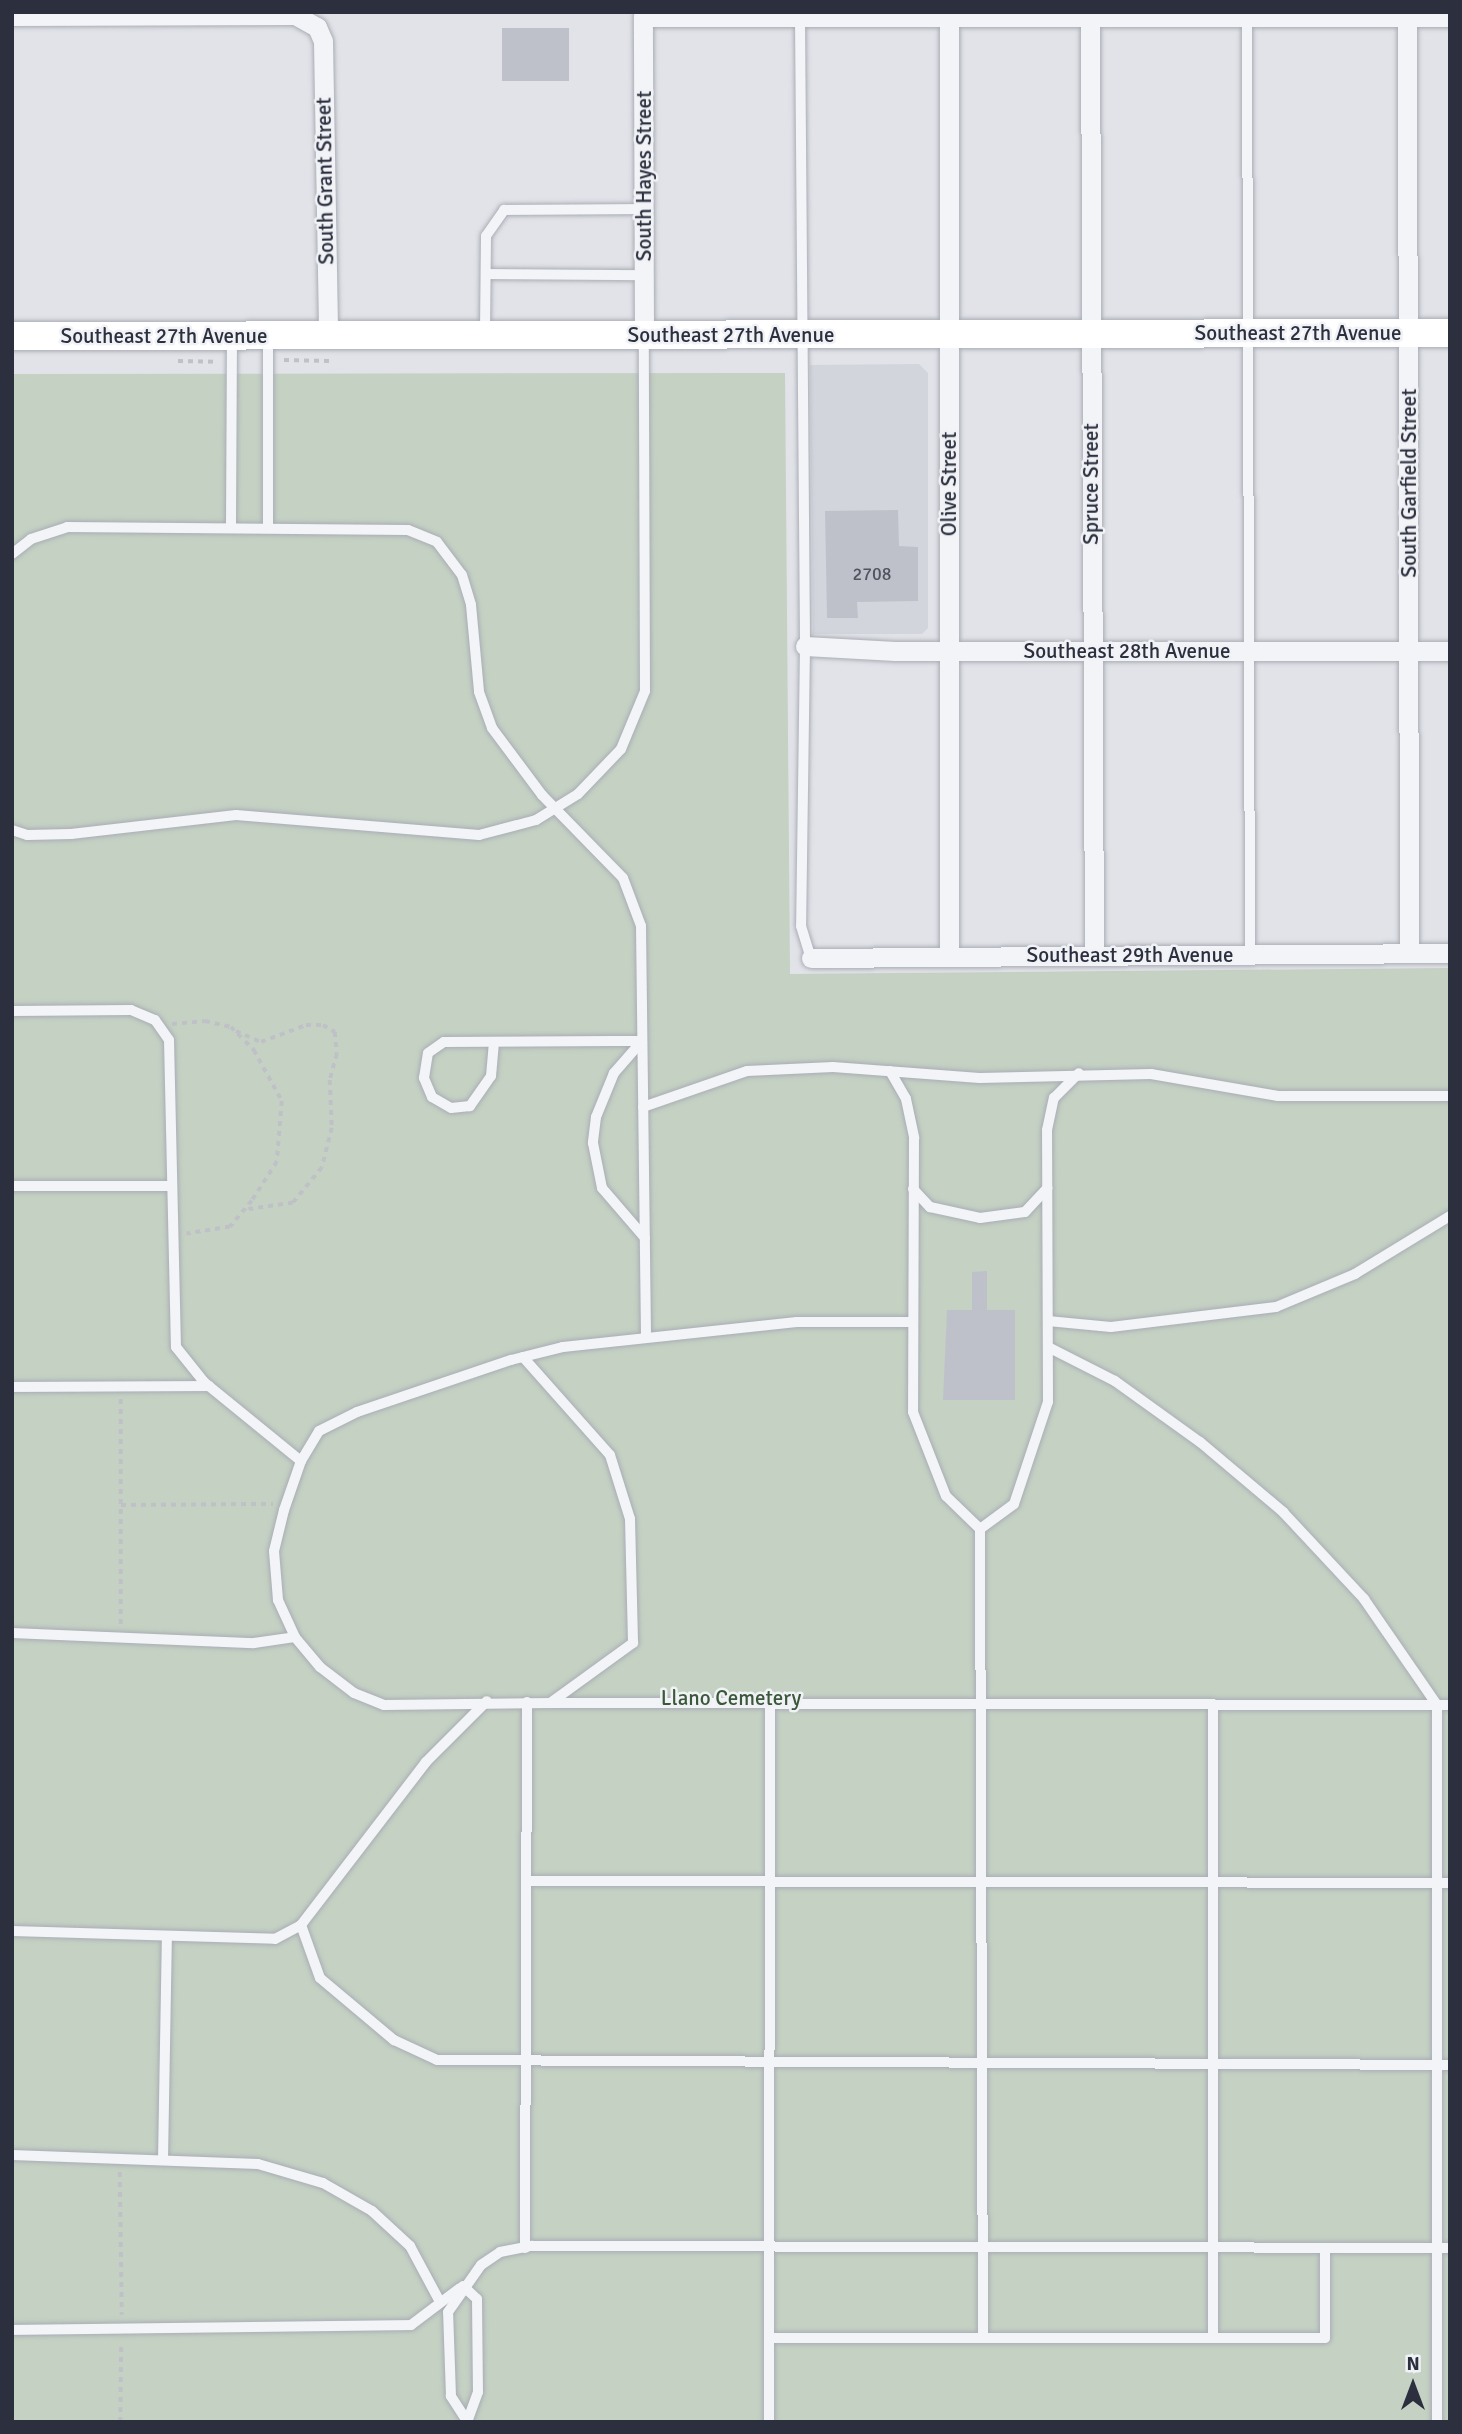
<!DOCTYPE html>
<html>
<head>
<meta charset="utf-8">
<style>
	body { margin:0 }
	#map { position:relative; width:1462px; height:2434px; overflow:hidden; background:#e1e3e8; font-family:Signika,sans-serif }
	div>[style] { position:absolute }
	.built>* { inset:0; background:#d3d5dd }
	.green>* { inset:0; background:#c4d1c3 }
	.building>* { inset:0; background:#bfc1ca; transform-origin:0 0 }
	.path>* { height:3.5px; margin-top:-1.75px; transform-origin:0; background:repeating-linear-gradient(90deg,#bfc1c7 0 5px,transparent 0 10px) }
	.roads { filter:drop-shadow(0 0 2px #aaadb5) drop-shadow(0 0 2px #aaadb5) }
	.lane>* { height:10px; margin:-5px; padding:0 5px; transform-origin:5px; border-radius:5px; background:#f3f4f7 }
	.street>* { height:19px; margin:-9.5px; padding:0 9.5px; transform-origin:9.5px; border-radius:9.5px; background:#f3f4f7 }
	.secondary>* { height:28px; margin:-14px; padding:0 14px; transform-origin:14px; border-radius:14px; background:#fff }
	span { translate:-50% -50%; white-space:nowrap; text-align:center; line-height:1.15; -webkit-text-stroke:5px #f0f2f6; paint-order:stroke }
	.number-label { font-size:18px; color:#505461 }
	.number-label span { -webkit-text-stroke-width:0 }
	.street-label { font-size:21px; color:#2b2f3e }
	.park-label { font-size:21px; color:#3b583a }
	.frame { position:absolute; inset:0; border:14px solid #2b2f3e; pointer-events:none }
	.north { position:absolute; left:1378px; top:2350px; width:70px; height:70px; -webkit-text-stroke:5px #f0f2f6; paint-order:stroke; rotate:0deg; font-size:19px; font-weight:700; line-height:28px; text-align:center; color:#2b2f3e }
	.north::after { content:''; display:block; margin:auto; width:24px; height:32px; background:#2b2f3e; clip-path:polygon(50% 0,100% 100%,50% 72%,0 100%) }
</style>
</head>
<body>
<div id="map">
	<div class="built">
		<div style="clip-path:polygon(919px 364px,928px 373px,928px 628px,922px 634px,813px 634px,810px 365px)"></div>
	</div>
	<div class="green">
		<div style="clip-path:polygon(785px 373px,790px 974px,1450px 968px,1450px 2422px,12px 2422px,12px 374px)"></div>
	</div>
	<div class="building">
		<div style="left:502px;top:28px;width:67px;height:53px"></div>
		<div style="clip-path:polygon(898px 510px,899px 546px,918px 547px,918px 601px,857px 602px,858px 618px,827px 618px,825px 511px)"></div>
		<div style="clip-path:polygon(987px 1271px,987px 1310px,1015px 1310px,1015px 1400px,943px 1400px,947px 1310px,972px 1310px,972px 1272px)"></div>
	</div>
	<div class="path">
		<div style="left:284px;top:360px;width:45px;rotate:1.3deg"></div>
		<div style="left:178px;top:361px;width:39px;rotate:1deg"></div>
		<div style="left:172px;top:1024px;width:33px;rotate:-5deg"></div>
		<div style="left:205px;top:1021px;width:27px;rotate:13deg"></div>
		<div style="left:231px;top:1027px;width:33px;rotate:45deg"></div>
		<div style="left:254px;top:1050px;width:58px;rotate:61.2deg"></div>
		<div style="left:282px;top:1101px;width:61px;rotate:94.7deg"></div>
		<div style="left:277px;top:1162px;width:46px;rotate:122.7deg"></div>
		<div style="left:252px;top:1201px;width:34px;rotate:130deg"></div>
		<div style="left:230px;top:1227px;width:44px;rotate:170.8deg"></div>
		<div style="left:236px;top:1031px;width:27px;rotate:24deg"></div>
		<div style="left:261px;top:1042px;width:48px;rotate:-20.7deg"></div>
		<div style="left:306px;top:1025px;width:17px"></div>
		<div style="left:323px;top:1025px;width:14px;rotate:30deg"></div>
		<div style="left:335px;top:1032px;width:22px;rotate:85deg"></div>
		<div style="left:337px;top:1054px;width:27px;rotate:105deg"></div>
		<div style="left:330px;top:1080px;width:48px;rotate:87.6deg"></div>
		<div style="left:332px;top:1128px;width:41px;rotate:104deg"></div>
		<div style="left:322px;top:1168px;width:45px;rotate:129.6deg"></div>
		<div style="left:293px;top:1203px;width:48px;rotate:171.5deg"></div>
		<div style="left:121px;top:1399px;width:227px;rotate:90deg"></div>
		<div style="left:121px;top:1505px;width:152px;rotate:-0.4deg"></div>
		<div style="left:120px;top:2172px;width:143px;rotate:89.2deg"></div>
		<div style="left:120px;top:2422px;width:79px;rotate:-89.3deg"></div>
	</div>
	<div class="roads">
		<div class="lane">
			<div style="left:1247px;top:13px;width:941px;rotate:89.82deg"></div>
			<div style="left:800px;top:18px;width:628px;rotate:89.54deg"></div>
			<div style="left:805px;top:646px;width:280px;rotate:90.8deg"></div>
			<div style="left:801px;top:926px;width:34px;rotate:73deg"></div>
			<div style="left:486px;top:274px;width:158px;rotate:0.4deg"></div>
			<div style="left:485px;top:332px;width:96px;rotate:-89.4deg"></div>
			<div style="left:486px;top:236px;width:32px;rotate:-55deg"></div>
			<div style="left:504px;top:210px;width:140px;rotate:-0.4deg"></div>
			<div style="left:268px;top:338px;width:189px;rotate:90deg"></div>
			<div style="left:231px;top:526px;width:189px;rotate:-89.7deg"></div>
			<div style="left:12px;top:554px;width:24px;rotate:-38deg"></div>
			<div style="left:31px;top:539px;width:38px;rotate:-18deg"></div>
			<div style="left:67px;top:527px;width:341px;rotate:0.5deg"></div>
			<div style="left:408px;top:530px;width:31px;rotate:22deg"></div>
			<div style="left:437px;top:542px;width:41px;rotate:52.9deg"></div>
			<div style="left:462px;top:575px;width:31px;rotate:73deg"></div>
			<div style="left:471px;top:605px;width:87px;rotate:84.7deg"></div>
			<div style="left:479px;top:692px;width:38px;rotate:70deg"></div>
			<div style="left:492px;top:728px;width:84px;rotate:53.3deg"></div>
			<div style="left:542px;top:795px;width:116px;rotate:45.7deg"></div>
			<div style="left:623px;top:878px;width:51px;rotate:69.4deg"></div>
			<div style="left:641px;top:926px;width:410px;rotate:89.3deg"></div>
			<div style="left:12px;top:830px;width:16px;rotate:18deg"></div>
			<div style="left:27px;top:835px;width:44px;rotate:-1.3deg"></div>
			<div style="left:71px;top:834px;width:166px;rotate:-6.6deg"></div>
			<div style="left:236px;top:815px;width:244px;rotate:4.7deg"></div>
			<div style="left:479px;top:835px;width:59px;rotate:-14.7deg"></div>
			<div style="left:536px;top:820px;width:49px;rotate:-31.8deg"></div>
			<div style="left:578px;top:794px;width:62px;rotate:-46.3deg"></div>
			<div style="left:621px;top:749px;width:63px;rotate:-67.5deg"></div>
			<div style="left:645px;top:691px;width:355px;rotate:-90.2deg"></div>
			<div style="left:12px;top:1011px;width:119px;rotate:-0.5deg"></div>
			<div style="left:131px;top:1010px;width:26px;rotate:23deg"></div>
			<div style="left:155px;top:1020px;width:24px;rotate:55deg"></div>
			<div style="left:169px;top:1040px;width:307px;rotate:88.7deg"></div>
			<div style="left:176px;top:1347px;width:45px;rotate:51.3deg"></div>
			<div style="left:204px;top:1382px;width:125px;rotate:39.2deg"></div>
			<div style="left:642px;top:1041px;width:43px;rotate:131.2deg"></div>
			<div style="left:614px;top:1073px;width:48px;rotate:112.2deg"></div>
			<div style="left:596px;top:1117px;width:26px;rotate:97deg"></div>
			<div style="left:593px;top:1143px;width:46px;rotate:78.7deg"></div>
			<div style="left:602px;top:1188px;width:66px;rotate:49.3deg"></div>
			<div style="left:494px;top:1042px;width:34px;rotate:95deg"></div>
			<div style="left:491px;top:1076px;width:37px;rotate:125deg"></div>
			<div style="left:470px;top:1106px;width:19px;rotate:174deg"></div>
			<div style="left:451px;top:1108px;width:22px;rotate:-150deg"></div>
			<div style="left:432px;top:1097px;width:21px;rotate:-113deg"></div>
			<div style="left:424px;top:1078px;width:25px;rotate:-81deg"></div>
			<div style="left:428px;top:1053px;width:19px;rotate:-35deg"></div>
			<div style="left:444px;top:1042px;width:170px;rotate:-0.3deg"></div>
			<div style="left:614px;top:1041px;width:28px"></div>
			<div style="left:890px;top:1071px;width:32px;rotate:60deg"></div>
			<div style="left:906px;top:1099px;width:40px;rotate:78deg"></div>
			<div style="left:914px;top:1138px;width:274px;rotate:90.2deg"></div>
			<div style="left:913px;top:1412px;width:90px;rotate:68.6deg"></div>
			<div style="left:946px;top:1496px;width:47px;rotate:44.1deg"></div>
			<div style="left:980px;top:1529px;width:42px;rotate:-36.3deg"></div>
			<div style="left:1014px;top:1504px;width:108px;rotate:-71.6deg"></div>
			<div style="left:1048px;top:1402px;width:272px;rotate:-90.2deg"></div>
			<div style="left:1047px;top:1130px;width:33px;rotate:-78deg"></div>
			<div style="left:1054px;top:1098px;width:35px;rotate:-45deg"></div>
			<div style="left:643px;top:1107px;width:110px;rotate:-19.1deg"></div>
			<div style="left:747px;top:1071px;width:86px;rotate:-2.7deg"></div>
			<div style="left:833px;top:1067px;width:147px;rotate:4.3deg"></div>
			<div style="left:980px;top:1078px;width:171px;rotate:-1.3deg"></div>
			<div style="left:1151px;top:1074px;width:129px;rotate:9.8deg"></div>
			<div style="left:1278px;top:1096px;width:172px"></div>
			<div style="left:12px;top:1186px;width:158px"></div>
			<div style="left:913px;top:1189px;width:25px;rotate:47deg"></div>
			<div style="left:930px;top:1207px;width:51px;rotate:12.4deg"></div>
			<div style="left:980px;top:1218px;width:45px;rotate:-7.6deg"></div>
			<div style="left:1025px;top:1212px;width:33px;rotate:-47deg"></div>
			<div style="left:1048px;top:1321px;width:63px;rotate:5.4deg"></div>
			<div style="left:1111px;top:1327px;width:166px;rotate:-6.9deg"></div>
			<div style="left:1276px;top:1307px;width:86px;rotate:-22.7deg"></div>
			<div style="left:1355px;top:1274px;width:111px;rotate:-31.4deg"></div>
			<div style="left:1048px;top:1347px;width:75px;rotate:26.9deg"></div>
			<div style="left:1115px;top:1381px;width:105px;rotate:35.7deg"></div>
			<div style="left:1200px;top:1442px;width:109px;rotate:40.1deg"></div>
			<div style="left:1283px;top:1512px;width:119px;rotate:47deg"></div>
			<div style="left:1364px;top:1599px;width:129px;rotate:55.4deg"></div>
			<div style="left:1437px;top:1705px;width:717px;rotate:90deg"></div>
			<div style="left:523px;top:1357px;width:131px;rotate:48.4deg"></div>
			<div style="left:610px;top:1455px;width:67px;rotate:72.6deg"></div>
			<div style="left:630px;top:1519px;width:124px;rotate:88.6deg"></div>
			<div style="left:633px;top:1643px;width:102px;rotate:144.1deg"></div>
			<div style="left:550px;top:1703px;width:166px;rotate:179.3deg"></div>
			<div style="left:384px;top:1705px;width:32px;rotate:-158deg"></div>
			<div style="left:354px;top:1693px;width:43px;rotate:-142.6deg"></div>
			<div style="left:320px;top:1667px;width:39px;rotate:-130deg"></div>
			<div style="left:295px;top:1637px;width:41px;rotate:-114.7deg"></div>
			<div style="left:278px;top:1600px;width:49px;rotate:-94.7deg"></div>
			<div style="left:274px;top:1551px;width:42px;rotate:-76.3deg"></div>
			<div style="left:284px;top:1510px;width:52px;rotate:-70.9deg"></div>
			<div style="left:301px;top:1461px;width:35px;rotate:-59deg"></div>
			<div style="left:319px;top:1431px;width:42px;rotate:-26.6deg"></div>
			<div style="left:357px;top:1412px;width:163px;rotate:-18.7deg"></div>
			<div style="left:511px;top:1360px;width:54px;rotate:-14deg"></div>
			<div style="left:563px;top:1347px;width:235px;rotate:-6.1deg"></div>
			<div style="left:797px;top:1322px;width:112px"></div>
			<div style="left:12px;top:1387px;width:197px;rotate:-0.3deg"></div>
			<div style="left:980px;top:1529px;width:809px;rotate:89.79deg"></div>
			<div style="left:12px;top:1633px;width:242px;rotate:2.4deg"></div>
			<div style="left:254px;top:1643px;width:41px;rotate:-8.3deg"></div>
			<div style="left:551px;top:1703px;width:899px;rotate:0.13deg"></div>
			<div style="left:526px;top:1881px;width:924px;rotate:0.12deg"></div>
			<div style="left:301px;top:1925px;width:56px;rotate:70.3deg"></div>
			<div style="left:320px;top:1978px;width:97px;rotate:40deg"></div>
			<div style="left:394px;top:2040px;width:47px;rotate:24.9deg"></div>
			<div style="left:437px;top:2060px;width:1013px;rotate:0.28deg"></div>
			<div style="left:12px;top:1931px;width:263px;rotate:1.7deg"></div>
			<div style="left:275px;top:1939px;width:30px;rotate:-28deg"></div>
			<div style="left:301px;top:1925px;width:205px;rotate:-52.5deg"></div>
			<div style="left:426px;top:1762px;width:86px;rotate:-45deg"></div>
			<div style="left:12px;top:2155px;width:246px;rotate:2.1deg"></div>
			<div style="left:258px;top:2164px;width:68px;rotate:16.3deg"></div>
			<div style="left:323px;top:2183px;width:56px;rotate:29.7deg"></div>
			<div style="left:372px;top:2211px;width:52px;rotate:42.6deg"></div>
			<div style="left:410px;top:2246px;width:64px;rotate:61.8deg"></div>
			<div style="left:163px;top:2160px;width:224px;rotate:-89deg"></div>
			<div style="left:525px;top:2248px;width:546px;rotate:-89.79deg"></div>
			<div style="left:463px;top:2286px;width:19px;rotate:43deg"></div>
			<div style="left:477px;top:2299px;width:93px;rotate:89.4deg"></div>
			<div style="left:478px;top:2392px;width:32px;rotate:110deg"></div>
			<div style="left:12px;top:2330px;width:399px;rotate:-0.7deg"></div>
			<div style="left:411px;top:2325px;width:61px;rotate:-37.1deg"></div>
			<div style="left:770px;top:2338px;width:555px"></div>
			<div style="left:1325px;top:2338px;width:90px;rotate:-90deg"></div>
			<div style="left:1213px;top:2338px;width:634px;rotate:-90deg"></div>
			<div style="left:467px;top:2421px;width:30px;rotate:-123deg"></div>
			<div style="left:451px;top:2396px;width:84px;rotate:-92deg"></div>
			<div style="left:448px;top:2312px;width:57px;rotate:-54.9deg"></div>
			<div style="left:481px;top:2265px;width:23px;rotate:-34deg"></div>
			<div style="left:500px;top:2252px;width:33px;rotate:-11deg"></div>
			<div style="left:532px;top:2246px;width:918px;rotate:0.12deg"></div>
			<div style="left:769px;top:2422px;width:718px;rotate:-89.92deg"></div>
		</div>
		<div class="street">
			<div style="left:949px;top:12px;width:945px;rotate:90deg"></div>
			<div style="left:1090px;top:12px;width:943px;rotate:89.76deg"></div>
			<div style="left:1407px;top:12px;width:941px;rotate:89.88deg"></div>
			<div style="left:13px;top:16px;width:282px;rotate:-0.2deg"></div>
			<div style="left:295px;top:15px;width:25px;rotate:29deg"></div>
			<div style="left:317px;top:27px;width:15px;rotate:67deg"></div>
			<div style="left:323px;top:41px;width:296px;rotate:89deg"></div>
			<div style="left:644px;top:335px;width:318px;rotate:-90.2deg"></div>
			<div style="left:643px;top:17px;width:807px"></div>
			<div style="left:805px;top:646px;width:90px;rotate:3.2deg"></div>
			<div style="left:895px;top:651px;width:555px"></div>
			<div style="left:811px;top:958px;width:639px;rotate:-0.45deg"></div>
		</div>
		<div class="secondary">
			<div style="left:12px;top:336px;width:1438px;rotate:-0.12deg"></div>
		</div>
	</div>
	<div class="number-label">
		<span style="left:872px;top:574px">2708</span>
	</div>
	<div class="street-label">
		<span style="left:644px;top:176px;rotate:-90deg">South Hayes Street</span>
		<span style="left:325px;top:181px;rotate:-91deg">South Grant Street</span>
		<span style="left:1298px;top:333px">Southeast 27th Avenue</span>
		<span style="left:731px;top:335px">Southeast 27th Avenue</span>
		<span style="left:164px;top:336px">Southeast 27th Avenue</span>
		<span style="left:1409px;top:483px;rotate:-90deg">South Garfield Street</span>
		<span style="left:949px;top:484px;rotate:-90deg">Olive Street</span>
		<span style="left:1091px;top:484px;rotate:-90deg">Spruce Street</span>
		<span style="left:1127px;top:651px">Southeast 28th Avenue</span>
		<span style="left:1130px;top:955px">Southeast 29th Avenue</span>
	</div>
	<div class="park-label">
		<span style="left:731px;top:1698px">Llano Cemetery</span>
	</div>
	<div class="frame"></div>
	<div class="north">N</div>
</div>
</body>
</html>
